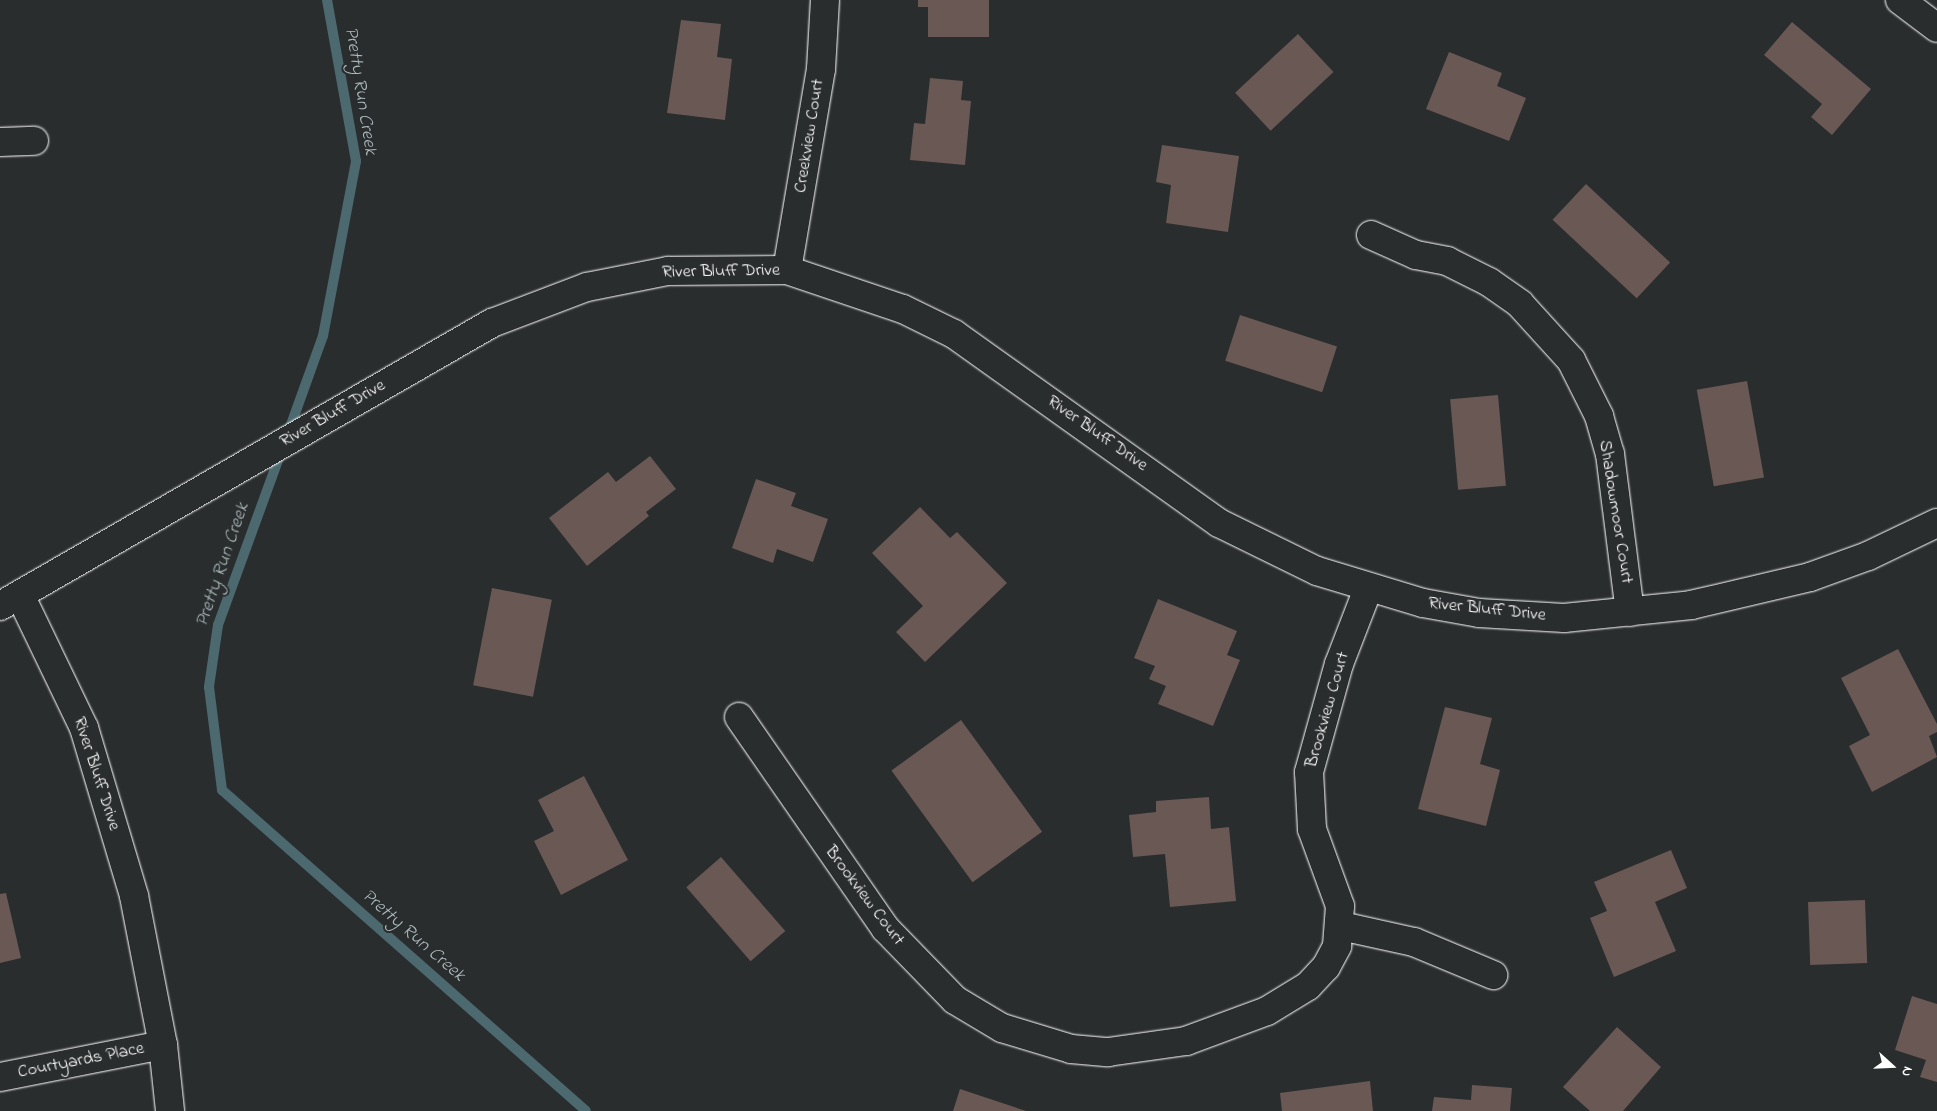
<!DOCTYPE html>
<html>
<head>
<meta charset="utf-8">
<style>
	body { margin:0 }
	#map { position:relative; width:1937px; height:1111px; overflow:hidden; background:#2a2d2e; font-family:"Indie Flower",sans-serif }
	div>[style] { position:absolute }
	.stream>* { height:10px; margin:-5px; padding:0 5px; transform-origin:5px; border-radius:5px; background:#4c696f }
	.building>* { inset:0; background:#6a5855; transform-origin:0 0 }
	.roads { filter:drop-shadow(0 0 1px #fff) drop-shadow(0 0 1px #fff) }
	.street>* { height:28px; margin:-14px; padding:0 14px; transform-origin:14px; border-radius:14px; background:#2a2d2e }
	.secondary>* { height:28px; margin:-14px; padding:0 14px; transform-origin:14px; border-radius:14px; background:#2a2d2e }
	span { translate:-50% -50%; white-space:nowrap; text-align:center; line-height:1.15; -webkit-text-stroke:4px #2a2d2e; paint-order:stroke }
	.street-label { font-size:18px; color:#fff }
	.water-label { font-size:19px; color:#aebcbe; font-style:italic }
	.north { position:absolute; left:1867px; top:1041px; width:50px; height:50px; -webkit-text-stroke:4px #2a2d2e; paint-order:stroke; rotate:110deg; font-size:14px; font-weight:700; line-height:20px; text-align:center; color:#fff }
	.north::after { content:''; display:block; margin:auto; width:18px; height:22px; background:#fff; clip-path:polygon(50% 0,100% 100%,50% 72%,0 100%) }
</style>
</head>
<body>
<div id="map">
	<div class="stream">
		<div style="left:288px;top:433px;width:103px;rotate:-70.2deg"></div>
		<div style="left:323px;top:336px;width:178px;rotate:-79.3deg"></div>
		<div style="left:356px;top:161px;width:164px;rotate:-100.2deg"></div>
		<div style="left:281px;top:452px;width:184px;rotate:110deg"></div>
		<div style="left:218px;top:625px;width:63px;rotate:98.3deg"></div>
		<div style="left:209px;top:687px;width:104px;rotate:82.8deg"></div>
		<div style="left:222px;top:790px;width:485px;rotate:41.4deg"></div>
	</div>
	<div class="building">
		<div style="clip-path:polygon(918px 0,989px 0,989px 37px,928px 37px,928px 7px,918px 7px)"></div>
		<div style="clip-path:polygon(681px 20px,721px 24px,717px 57px,732px 59px,725px 120px,667px 113px)"></div>
		<div style="clip-path:polygon(1792px 22px,1871px 89px,1832px 135px,1811px 117px,1822px 104px,1764px 55px)"></div>
		<div style="left:1298px;top:34px;width:52px;height:86px;rotate:47deg"></div>
		<div style="clip-path:polygon(1449px 52px,1502px 73px,1497px 86px,1526px 98px,1509px 141px,1426px 109px)"></div>
		<div style="clip-path:polygon(930px 78px,963px 81px,961px 100px,971px 101px,965px 165px,910px 160px,914px 123px,925px 124px)"></div>
		<div style="clip-path:polygon(1162px 145px,1239px 156px,1228px 232px,1166px 223px,1171px 185px,1156px 182px)"></div>
		<div style="left:1586px;top:184px;width:115px;height:49px;rotate:43deg"></div>
		<div style="left:1240px;top:315px;width:102px;height:48px;rotate:18deg"></div>
		<div style="left:1747px;top:381px;width:98px;height:51px;rotate:80deg"></div>
		<div style="left:1498px;top:395px;width:91px;height:48px;rotate:85deg"></div>
		<div style="clip-path:polygon(650px 456px,676px 489px,646px 512px,649px 516px,587px 566px,549px 518px,608px 472px,616px 482px)"></div>
		<div style="clip-path:polygon(756px 479px,796px 493px,791px 506px,828px 519px,813px 562px,777px 549px,773px 563px,732px 548px)"></div>
		<div style="clip-path:polygon(920px 507px,950px 538px,957px 532px,1007px 583px,925px 662px,896px 632px,923px 606px,872px 553px)"></div>
		<div style="left:492px;top:588px;width:61px;height:99px;rotate:11deg"></div>
		<div style="clip-path:polygon(1158px 599px,1237px 631px,1227px 655px,1240px 660px,1213px 726px,1158px 704px,1166px 686px,1149px 679px,1155px 666px,1134px 658px)"></div>
		<div style="clip-path:polygon(1898px 649px,1937px 724px,1937px 732px,1929px 736px,1937px 757px,1872px 792px,1849px 746px,1870px 735px,1841px 678px)"></div>
		<div style="clip-path:polygon(1445px 707px,1492px 718px,1480px 764px,1500px 770px,1486px 826px,1418px 809px)"></div>
		<div style="left:961px;top:720px;width:138px;height:86px;rotate:54deg"></div>
		<div style="clip-path:polygon(584px 776px,628px 860px,561px 895px,534px 841px,554px 831px,538px 800px)"></div>
		<div style="clip-path:polygon(1209px 797px,1211px 829px,1229px 827px,1236px 901px,1170px 907px,1165px 854px,1133px 857px,1129px 815px,1156px 812px,1156px 801px)"></div>
		<div style="clip-path:polygon(1671px 850px,1687px 888px,1655px 902px,1676px 951px,1614px 977px,1590px 918px,1607px 911px,1594px 882px)"></div>
		<div style="left:721px;top:857px;width:98px;height:46px;rotate:49deg"></div>
		<div style="clip-path:polygon(6px 893px,21px 958px,0 963px,0 894px)"></div>
		<div style="left:1865px;top:900px;width:63px;height:57px;rotate:88deg"></div>
		<div style="clip-path:polygon(1912px 996px,1937px 1004px,1937px 1082px,1920px 1077px,1926px 1060px,1895px 1050px)"></div>
		<div style="clip-path:polygon(1617px 1027px,1661px 1067px,1623px 1111px,1590px 1111px,1563px 1087px)"></div>
		<div style="clip-path:polygon(1370px 1081px,1373px 1111px,1282px 1111px,1280px 1093px)"></div>
		<div style="clip-path:polygon(1472px 1085px,1512px 1088px,1510px 1111px,1432px 1111px,1434px 1097px,1471px 1100px)"></div>
		<div style="clip-path:polygon(960px 1089px,1026px 1111px,953px 1111px)"></div>
	</div>
	<div class="roads">
		<div class="street">
			<div style="left:1900px;top:0;width:46px;rotate:37.1deg"></div>
			<div style="left:0;top:142px;width:34px;rotate:-2deg"></div>
			<div style="left:1371px;top:235px;width:49px;rotate:24deg"></div>
			<div style="left:1416px;top:255px;width:32px;rotate:11deg"></div>
			<div style="left:1447px;top:261px;width:47px;rotate:26.6deg"></div>
			<div style="left:1489px;top:282px;width:38px;rotate:35deg"></div>
			<div style="left:1520px;top:304px;width:76px;rotate:47.7deg"></div>
			<div style="left:1571px;top:360px;width:63px;rotate:63.4deg"></div>
			<div style="left:1599px;top:416px;width:40px;rotate:74deg"></div>
			<div style="left:1610px;top:454px;width:159px;rotate:82.8deg"></div>
			<div style="left:787px;top:270px;width:204px;rotate:-80.4deg"></div>
			<div style="left:821px;top:69px;width:69px;rotate:-86.7deg"></div>
			<div style="left:0;top:606px;width:568px;rotate:-29.91deg"></div>
			<div style="left:492px;top:323px;width:102px;rotate:-20.8deg"></div>
			<div style="left:587px;top:287px;width:83px;rotate:-11.2deg"></div>
			<div style="left:668px;top:271px;width:119px;rotate:-0.5deg"></div>
			<div style="left:787px;top:270px;width:122px;rotate:18.6deg"></div>
			<div style="left:903px;top:309px;width:57px;rotate:26.1deg"></div>
			<div style="left:954px;top:334px;width:325px;rotate:35.5deg"></div>
			<div style="left:1219px;top:523px;width:109px;rotate:26.1deg"></div>
			<div style="left:1317px;top:571px;width:111px;rotate:16.8deg"></div>
			<div style="left:1423px;top:603px;width:57px;rotate:10.1deg"></div>
			<div style="left:1479px;top:613px;width:85px;rotate:3.4deg"></div>
			<div style="left:1564px;top:618px;width:128px;rotate:-5.8deg"></div>
			<div style="left:1691px;top:605px;width:122px;rotate:-13.2deg"></div>
			<div style="left:1810px;top:577px;width:62px;rotate:-19.9deg"></div>
			<div style="left:1868px;top:556px;width:76px;rotate:-25.6deg"></div>
			<div style="left:739px;top:717px;width:257px;rotate:55.3deg"></div>
			<div style="left:885px;top:928px;width:100px;rotate:45.8deg"></div>
			<div style="left:955px;top:1000px;width:55px;rotate:30.8deg"></div>
			<div style="left:1002px;top:1028px;width:72px;rotate:16.9deg"></div>
			<div style="left:1071px;top:1049px;width:37px;rotate:5deg"></div>
			<div style="left:1108px;top:1052px;width:79px;rotate:-8deg"></div>
			<div style="left:1186px;top:1041px;width:86px;rotate:-20.3deg"></div>
			<div style="left:1267px;top:1011px;width:48px;rotate:-31.4deg"></div>
			<div style="left:1308px;top:986px;width:26px;rotate:-47deg"></div>
			<div style="left:1326px;top:967px;width:24px;rotate:-62deg"></div>
			<div style="left:1337px;top:946px;width:40px;rotate:-85.7deg"></div>
			<div style="left:1340px;top:906px;width:82px;rotate:-110deg"></div>
			<div style="left:1312px;top:829px;width:57px;rotate:-93deg"></div>
			<div style="left:1309px;top:772px;width:112px;rotate:-74.5deg"></div>
			<div style="left:1339px;top:664px;width:80px;rotate:-68.9deg"></div>
			<div style="left:1341px;top:926px;width:75px;rotate:12.4deg"></div>
			<div style="left:1414px;top:942px;width:86px;rotate:22.7deg"></div>
			<div style="left:0;top:1077px;width:166px;rotate:-11.1deg"></div>
		</div>
		<div class="secondary">
			<div style="left:21px;top:597px;width:145px;rotate:64.3deg"></div>
			<div style="left:84px;top:728px;width:175px;rotate:73.4deg"></div>
			<div style="left:134px;top:896px;width:152px;rotate:79deg"></div>
			<div style="left:163px;top:1045px;width:66px;rotate:83.9deg"></div>
		</div>
	</div>
	<div class="street-label">
		<span style="left:810px;top:136px;rotate:-81deg">Creekview Court</span>
		<span style="left:721px;top:272px;rotate:-1deg">River Bluff Drive</span>
		<span style="left:333px;top:414px;rotate:-30deg">River Bluff Drive</span>
		<span style="left:1097px;top:434px;rotate:35deg">River Bluff Drive</span>
		<span style="left:1615px;top:512px;rotate:81deg">Shadowmoor Court</span>
		<span style="left:1487px;top:610px;rotate:6deg">River Bluff Drive</span>
		<span style="left:1328px;top:710px;rotate:-74deg">Brookview Court</span>
		<span style="left:96px;top:774px;rotate:72deg">River Bluff Drive</span>
		<span style="left:864px;top:896px;rotate:53deg">Brookview Court</span>
		<span style="left:81px;top:1061px;rotate:-11deg">Courtyards Place</span>
	</div>
	<div class="water-label">
		<span style="left:360px;top:91px;rotate:81deg">Pretty Run Creek</span>
		<span style="left:223px;top:565px;rotate:-71deg">Pretty Run Creek</span>
		<span style="left:413px;top:936px;rotate:41deg">Pretty Run Creek</span>
	</div>
	<div class="north">N</div>
</div>
</body>
</html>
